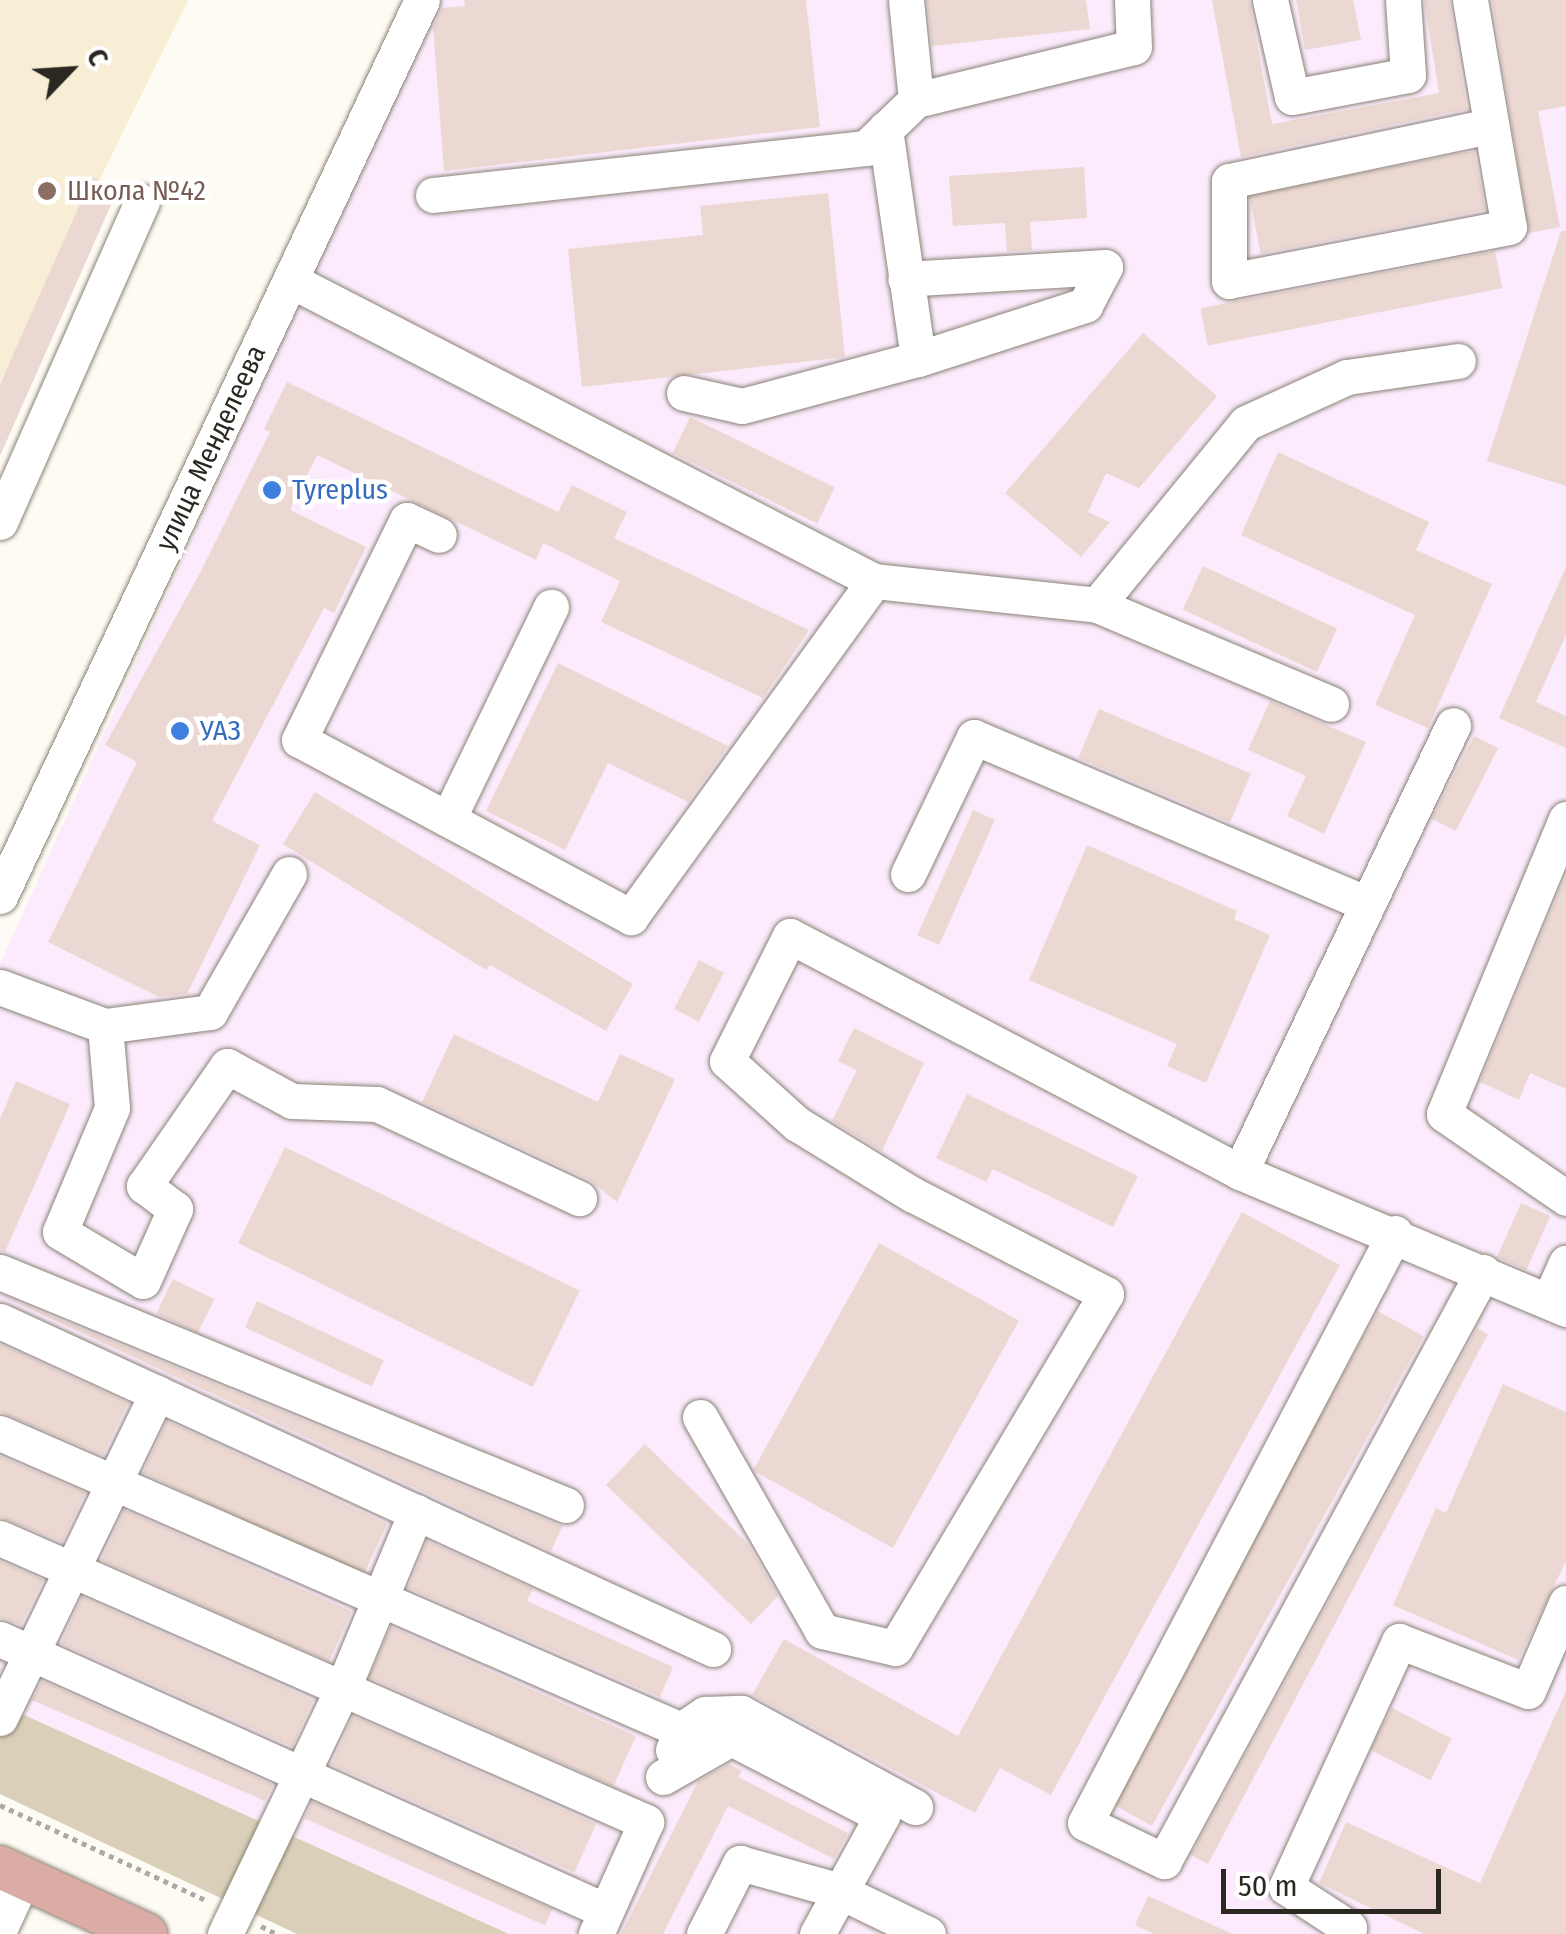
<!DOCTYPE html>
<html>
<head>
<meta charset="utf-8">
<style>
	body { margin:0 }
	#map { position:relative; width:1566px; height:1934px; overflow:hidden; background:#fefbf4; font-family:"Fira Sans Condensed",sans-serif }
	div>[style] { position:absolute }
	.industrial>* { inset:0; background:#fbebfd }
	.built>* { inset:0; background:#f8edd5 }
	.green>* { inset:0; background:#dad0ba }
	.building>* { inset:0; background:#ecd8d2; transform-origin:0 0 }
	.path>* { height:5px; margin-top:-2.5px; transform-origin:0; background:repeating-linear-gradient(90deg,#aca9a3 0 5px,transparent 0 10px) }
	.roads { filter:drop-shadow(0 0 2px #8a8374) drop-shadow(0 0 2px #8a8374) }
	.minor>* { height:35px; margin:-17.5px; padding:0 17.5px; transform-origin:17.5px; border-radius:17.5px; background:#fff }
	.major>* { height:42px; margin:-21px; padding:0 21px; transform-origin:21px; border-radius:21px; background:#daaca5 }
	.dots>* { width:28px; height:28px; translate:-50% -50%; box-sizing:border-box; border:5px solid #fff; border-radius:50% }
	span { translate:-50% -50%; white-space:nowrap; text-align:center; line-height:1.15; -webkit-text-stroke:9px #fff; paint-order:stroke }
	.education-label { font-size:28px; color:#785e54 }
	.left { translate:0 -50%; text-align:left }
	.street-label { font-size:28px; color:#2b2822 }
	.shop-label { font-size:28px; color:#366cbe }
	.north { position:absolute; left:20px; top:20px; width:100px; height:100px; -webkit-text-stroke:8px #fff; paint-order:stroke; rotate:65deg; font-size:28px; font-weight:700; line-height:40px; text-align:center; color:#2b2822 }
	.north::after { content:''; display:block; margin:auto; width:35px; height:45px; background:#2b2822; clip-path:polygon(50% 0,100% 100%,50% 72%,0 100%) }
	.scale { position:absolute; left:1221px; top:1869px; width:220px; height:45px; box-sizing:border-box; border:5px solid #2b2822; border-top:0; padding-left:12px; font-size:30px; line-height:35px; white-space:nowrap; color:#2b2822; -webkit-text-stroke:8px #fff; paint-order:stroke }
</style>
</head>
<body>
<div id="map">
	<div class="industrial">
		<div style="clip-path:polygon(424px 0,1566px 0,1566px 1934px,509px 1934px,0 1704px,0 964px,281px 341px)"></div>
	</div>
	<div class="built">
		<div style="clip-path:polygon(0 0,188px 0,0 382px)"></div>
	</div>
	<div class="green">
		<div style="clip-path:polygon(0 1704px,509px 1934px,297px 1934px,0 1794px)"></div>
	</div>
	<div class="building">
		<div style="clip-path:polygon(464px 0,806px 0,820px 127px,444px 171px,433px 27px,442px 8px,465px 6px)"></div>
		<div style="clip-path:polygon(927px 0,1086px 0,1090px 29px,932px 46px)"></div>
		<div style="clip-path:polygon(1212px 0,1249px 0,1272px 124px,1439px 93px,1424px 0,1449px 0,1467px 109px,1241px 157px)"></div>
		<div style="clip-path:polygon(1296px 0,1353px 0,1361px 40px,1305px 50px)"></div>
		<div style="clip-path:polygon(1492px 0,1566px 0,1566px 106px,1538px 111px,1560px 227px,1529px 233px)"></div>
		<div style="left:1474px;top:151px;width:60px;height:229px;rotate:79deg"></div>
		<div style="clip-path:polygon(1084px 167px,1087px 218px,1030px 222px,1032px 250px,1007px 252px,1005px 223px,953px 226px,949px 176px)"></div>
		<div style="clip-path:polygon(92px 177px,118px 189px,0 456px,0 384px)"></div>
		<div style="clip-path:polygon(828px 193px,845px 357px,582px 387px,568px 249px,703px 235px,700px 206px)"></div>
		<div style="clip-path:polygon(1561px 231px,1566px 231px,1566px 486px,1487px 461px)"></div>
		<div style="left:1495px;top:251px;width:38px;height:300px;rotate:79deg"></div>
		<div style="clip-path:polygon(1143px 333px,1217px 396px,1139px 488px,1106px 473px,1088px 512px,1110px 522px,1081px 557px,1005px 493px)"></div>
		<div style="clip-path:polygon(287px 382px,558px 512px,572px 485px,627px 512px,614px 538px,809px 630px,763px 698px,601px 622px,620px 581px,543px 543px,536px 560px,317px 455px,290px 510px,366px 547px,334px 613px,324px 608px,212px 821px,260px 845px,187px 994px,159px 997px,48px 942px,137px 762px,105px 745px,200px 573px,270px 432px,264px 429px)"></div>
		<div style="left:690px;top:417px;width:161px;height:40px;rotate:26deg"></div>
		<div style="clip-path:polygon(1278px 452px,1429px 522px,1416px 550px,1492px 584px,1428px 728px,1375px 705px,1415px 615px,1241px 535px)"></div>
		<div style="left:1203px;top:566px;width:148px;height:48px;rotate:25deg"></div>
		<div style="clip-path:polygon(1566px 567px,1566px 635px,1536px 702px,1566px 716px,1566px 748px,1499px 718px)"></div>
		<div style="clip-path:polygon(558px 663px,728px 746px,688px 802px,608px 763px,565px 850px,486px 811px)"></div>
		<div style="clip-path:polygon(1270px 701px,1366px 742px,1324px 834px,1287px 816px,1306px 776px,1248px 750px)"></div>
		<div style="left:1099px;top:709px;width:165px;height:53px;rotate:23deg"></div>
		<div style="left:1474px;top:736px;width:27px;height:93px;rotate:27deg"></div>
		<div style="clip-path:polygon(315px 792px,633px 984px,606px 1031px,490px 965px,486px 970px,283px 844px)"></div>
		<div style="left:973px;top:810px;width:24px;height:137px;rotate:24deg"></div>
		<div style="clip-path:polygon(1087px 845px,1237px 911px,1234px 919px,1270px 935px,1206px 1083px,1167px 1066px,1177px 1044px,1029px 980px)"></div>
		<div style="clip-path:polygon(1566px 875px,1566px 1089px,1530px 1073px,1519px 1100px,1480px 1082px)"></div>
		<div style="left:699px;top:960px;width:28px;height:55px;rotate:27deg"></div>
		<div style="clip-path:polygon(854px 1028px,924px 1063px,882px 1151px,832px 1121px,857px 1070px,838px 1061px)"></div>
		<div style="clip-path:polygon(454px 1034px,598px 1102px,620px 1054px,675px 1079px,617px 1202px,588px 1179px,422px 1102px)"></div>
		<div style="clip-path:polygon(16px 1081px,70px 1104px,5px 1252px,0 1251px,0 1119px)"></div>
		<div style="clip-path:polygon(967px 1094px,1138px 1176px,1113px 1227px,993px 1169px,986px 1182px,936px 1158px)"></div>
		<div style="left:285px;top:1147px;width:328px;height:107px;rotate:26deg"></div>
		<div style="left:1521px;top:1203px;width:32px;height:59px;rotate:24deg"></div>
		<div style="clip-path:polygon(1242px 1212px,1340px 1265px,1051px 1795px,1000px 1768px,975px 1813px,752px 1695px,784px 1639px,958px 1736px)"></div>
		<div style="left:879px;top:1243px;width:160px;height:260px;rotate:29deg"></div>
		<div style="left:173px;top:1279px;width:46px;height:38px;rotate:26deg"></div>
		<div style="clip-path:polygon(0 1295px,558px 1525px,563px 1525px,551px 1551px)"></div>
		<div style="left:257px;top:1301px;width:140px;height:29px;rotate:25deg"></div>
		<div style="left:1378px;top:1311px;width:52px;height:560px;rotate:29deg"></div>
		<div style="clip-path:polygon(1477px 1328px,1488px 1334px,1208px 1864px,1191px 1855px)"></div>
		<div style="clip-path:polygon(0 1344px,128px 1403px,103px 1455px,0 1412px)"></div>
		<div style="clip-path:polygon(1503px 1384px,1566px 1412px,1566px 1561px,1518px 1660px,1393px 1605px,1436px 1508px,1446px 1513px)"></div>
		<div style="left:167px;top:1421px;width:243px;height:57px;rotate:25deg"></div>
		<div style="clip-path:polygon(645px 1444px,748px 1544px,778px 1596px,751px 1624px,606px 1485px)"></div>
		<div style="clip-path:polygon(0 1456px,85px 1493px,62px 1542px,0 1517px)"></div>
		<div style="left:124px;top:1510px;width:249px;height:55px;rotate:24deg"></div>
		<div style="clip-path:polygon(427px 1541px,533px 1589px,527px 1601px,673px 1667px,660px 1697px,408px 1588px)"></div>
		<div style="clip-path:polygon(0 1561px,43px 1580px,21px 1625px,0 1618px)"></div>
		<div style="left:82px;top:1597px;width:253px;height:51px;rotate:24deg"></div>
		<div style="left:391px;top:1627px;width:268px;height:55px;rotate:24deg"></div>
		<div style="clip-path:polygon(42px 1681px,273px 1785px,265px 1801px,32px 1700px)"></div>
		<div style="clip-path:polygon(1566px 1691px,1566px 1934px,1424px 1934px,1319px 1883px,1346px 1822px,1480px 1883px)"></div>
		<div style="left:1392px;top:1708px;width:67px;height:47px;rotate:27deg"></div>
		<div style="left:353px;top:1716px;width:266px;height:53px;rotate:24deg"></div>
		<div style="clip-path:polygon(729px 1764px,742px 1771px,738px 1777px,848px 1833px,834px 1859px,728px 1806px,663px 1934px,621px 1934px,698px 1781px)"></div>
		<div style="left:312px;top:1802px;width:263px;height:18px;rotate:24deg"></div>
		<div style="clip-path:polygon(1148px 1896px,1233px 1934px,1154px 1934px,1135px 1925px)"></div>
	</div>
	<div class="path">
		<div style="left:0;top:1805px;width:227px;rotate:24.8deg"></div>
		<div style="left:261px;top:1926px;width:18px;rotate:27deg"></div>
	</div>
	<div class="roads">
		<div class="minor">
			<div style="left:1270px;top:0;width:99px;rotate:77.2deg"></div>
			<div style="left:1292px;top:97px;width:118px;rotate:-10.7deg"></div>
			<div style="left:1408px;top:75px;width:75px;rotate:-93.8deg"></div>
			<div style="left:1470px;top:0;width:230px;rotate:80.3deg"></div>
			<div style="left:1509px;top:227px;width:285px;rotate:169.1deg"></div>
			<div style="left:1229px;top:281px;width:100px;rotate:-90deg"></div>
			<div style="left:1229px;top:181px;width:268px;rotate:-11.9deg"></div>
			<div style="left:916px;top:100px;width:224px;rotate:-13.7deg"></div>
			<div style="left:1134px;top:47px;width:47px;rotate:-92.4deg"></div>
			<div style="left:885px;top:129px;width:232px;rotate:81.8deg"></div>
			<div style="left:433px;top:195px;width:436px;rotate:-6.2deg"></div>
			<div style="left:866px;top:148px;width:69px;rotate:-43.8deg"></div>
			<div style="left:916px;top:100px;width:100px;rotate:-95.7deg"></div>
			<div style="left:290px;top:280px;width:657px;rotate:27.27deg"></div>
			<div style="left:874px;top:581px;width:415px;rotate:125.9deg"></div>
			<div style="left:631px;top:917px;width:376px;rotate:-151.9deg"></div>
			<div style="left:299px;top:740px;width:245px;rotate:-63.9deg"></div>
			<div style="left:407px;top:520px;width:35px;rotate:25deg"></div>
			<div style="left:684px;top:393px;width:59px;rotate:12.6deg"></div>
			<div style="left:742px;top:406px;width:182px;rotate:-15deg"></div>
			<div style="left:918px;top:359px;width:176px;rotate:-17.9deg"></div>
			<div style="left:1085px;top:305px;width:43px;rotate:-62.2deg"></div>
			<div style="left:1105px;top:267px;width:200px;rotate:176.6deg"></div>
			<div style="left:0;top:522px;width:350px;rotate:-66.1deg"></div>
			<div style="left:874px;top:581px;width:224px;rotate:6.1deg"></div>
			<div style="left:1097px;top:605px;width:254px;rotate:22.9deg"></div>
			<div style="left:1097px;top:605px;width:235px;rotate:-50.7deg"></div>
			<div style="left:1246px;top:423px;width:111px;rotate:-24.5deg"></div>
			<div style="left:1347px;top:377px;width:112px;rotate:-8.2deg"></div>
			<div style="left:448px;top:819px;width:236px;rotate:-64.1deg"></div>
			<div style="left:1566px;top:819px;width:319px;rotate:112.5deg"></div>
			<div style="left:1444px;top:1114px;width:148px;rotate:34.5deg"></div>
			<div style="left:908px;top:874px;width:152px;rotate:-64.3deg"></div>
			<div style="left:974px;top:737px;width:427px;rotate:23deg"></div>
			<div style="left:0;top:896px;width:990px;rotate:-64.78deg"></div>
			<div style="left:0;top:987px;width:112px;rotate:20.4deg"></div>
			<div style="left:105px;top:1026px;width:106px;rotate:-7.6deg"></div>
			<div style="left:210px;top:1012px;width:159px;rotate:-60.2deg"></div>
			<div style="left:105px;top:1026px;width:82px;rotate:85.1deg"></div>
			<div style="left:112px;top:1108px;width:134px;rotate:112.8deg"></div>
			<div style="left:60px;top:1232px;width:96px;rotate:30.6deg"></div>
			<div style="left:143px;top:1281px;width:79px;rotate:-66deg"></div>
			<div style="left:175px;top:1209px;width:39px;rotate:-143deg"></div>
			<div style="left:144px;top:1186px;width:146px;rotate:-55.3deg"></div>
			<div style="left:227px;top:1066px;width:74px;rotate:28.3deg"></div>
			<div style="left:292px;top:1101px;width:85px;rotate:2deg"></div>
			<div style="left:377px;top:1104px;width:223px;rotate:25deg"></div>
			<div style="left:1240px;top:1172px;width:354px;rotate:22.8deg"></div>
			<div style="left:1395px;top:1233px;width:666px;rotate:117.72deg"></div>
			<div style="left:1085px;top:1823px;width:88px;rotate:25.7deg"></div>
			<div style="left:1164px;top:1861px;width:670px;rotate:-61.56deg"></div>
			<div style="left:0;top:1272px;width:612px;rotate:22.38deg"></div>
			<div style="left:1549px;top:1301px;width:42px;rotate:-65.9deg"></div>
			<div style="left:0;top:1321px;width:785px;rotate:24.7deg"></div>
			<div style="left:700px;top:1417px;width:246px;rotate:60.3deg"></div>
			<div style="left:822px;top:1631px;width:75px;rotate:13.1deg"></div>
			<div style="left:895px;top:1648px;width:412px;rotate:-59.2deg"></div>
			<div style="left:1106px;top:1294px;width:217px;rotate:-152.8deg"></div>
			<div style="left:913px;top:1195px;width:136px;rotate:-148.5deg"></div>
			<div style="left:797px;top:1124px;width:94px;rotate:-138deg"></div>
			<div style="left:727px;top:1061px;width:140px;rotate:-63.3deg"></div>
			<div style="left:790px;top:936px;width:508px;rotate:27.67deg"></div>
			<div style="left:1240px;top:1172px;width:495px;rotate:-64.5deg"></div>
			<div style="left:0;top:1433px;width:743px;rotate:23.56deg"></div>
			<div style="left:0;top:1538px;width:706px;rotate:23.73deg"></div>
			<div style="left:646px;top:1822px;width:123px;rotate:114.1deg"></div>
			<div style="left:0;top:1639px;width:664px;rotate:24.17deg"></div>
			<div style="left:0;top:1718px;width:361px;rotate:-64.2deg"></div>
			<div style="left:673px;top:1750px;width:22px;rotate:-68deg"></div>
			<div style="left:681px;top:1730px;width:29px;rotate:-34deg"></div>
			<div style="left:705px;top:1714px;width:36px;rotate:-2deg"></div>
			<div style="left:741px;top:1713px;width:198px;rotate:28.4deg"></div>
			<div style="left:663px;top:1777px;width:78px;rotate:-29.8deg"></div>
			<div style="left:731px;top:1738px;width:170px;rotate:27.3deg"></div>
			<div style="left:882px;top:1816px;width:135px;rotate:118.8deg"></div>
			<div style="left:0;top:1928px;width:55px;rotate:-65.3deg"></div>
			<div style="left:225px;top:1934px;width:271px;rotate:-64.4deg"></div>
			<div style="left:342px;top:1690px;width:193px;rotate:-67.4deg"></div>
			<div style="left:704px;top:1934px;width:80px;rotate:-63.1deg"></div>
			<div style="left:740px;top:1863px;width:101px;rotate:15.6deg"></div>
			<div style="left:837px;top:1890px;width:101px;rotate:25.8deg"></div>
			<div style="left:1346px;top:1934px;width:7px;rotate:-63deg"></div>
			<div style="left:1349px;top:1928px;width:75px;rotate:-146.9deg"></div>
			<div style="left:1286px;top:1887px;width:271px;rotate:-65.3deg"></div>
			<div style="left:1399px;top:1641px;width:138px;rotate:21.2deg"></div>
			<div style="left:1528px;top:1691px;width:96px;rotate:-66.6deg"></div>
		</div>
		<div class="major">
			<div style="left:0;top:1867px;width:161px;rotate:24.7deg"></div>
		</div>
	</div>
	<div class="dots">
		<div style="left:47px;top:191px;background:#8d6e63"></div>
		<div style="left:272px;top:490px;background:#3f7fe0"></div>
		<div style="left:180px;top:731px;background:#3f7fe0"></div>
	</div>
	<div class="education-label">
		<span class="left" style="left:67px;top:191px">Школа №42</span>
	</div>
	<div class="street-label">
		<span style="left:211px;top:448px;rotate:-65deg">улица Менделеева</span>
	</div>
	<div class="shop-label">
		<span class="left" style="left:292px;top:490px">Tyreplus</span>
		<span class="left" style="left:200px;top:731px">УАЗ</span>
	</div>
	<div class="north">С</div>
	<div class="scale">50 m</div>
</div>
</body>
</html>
